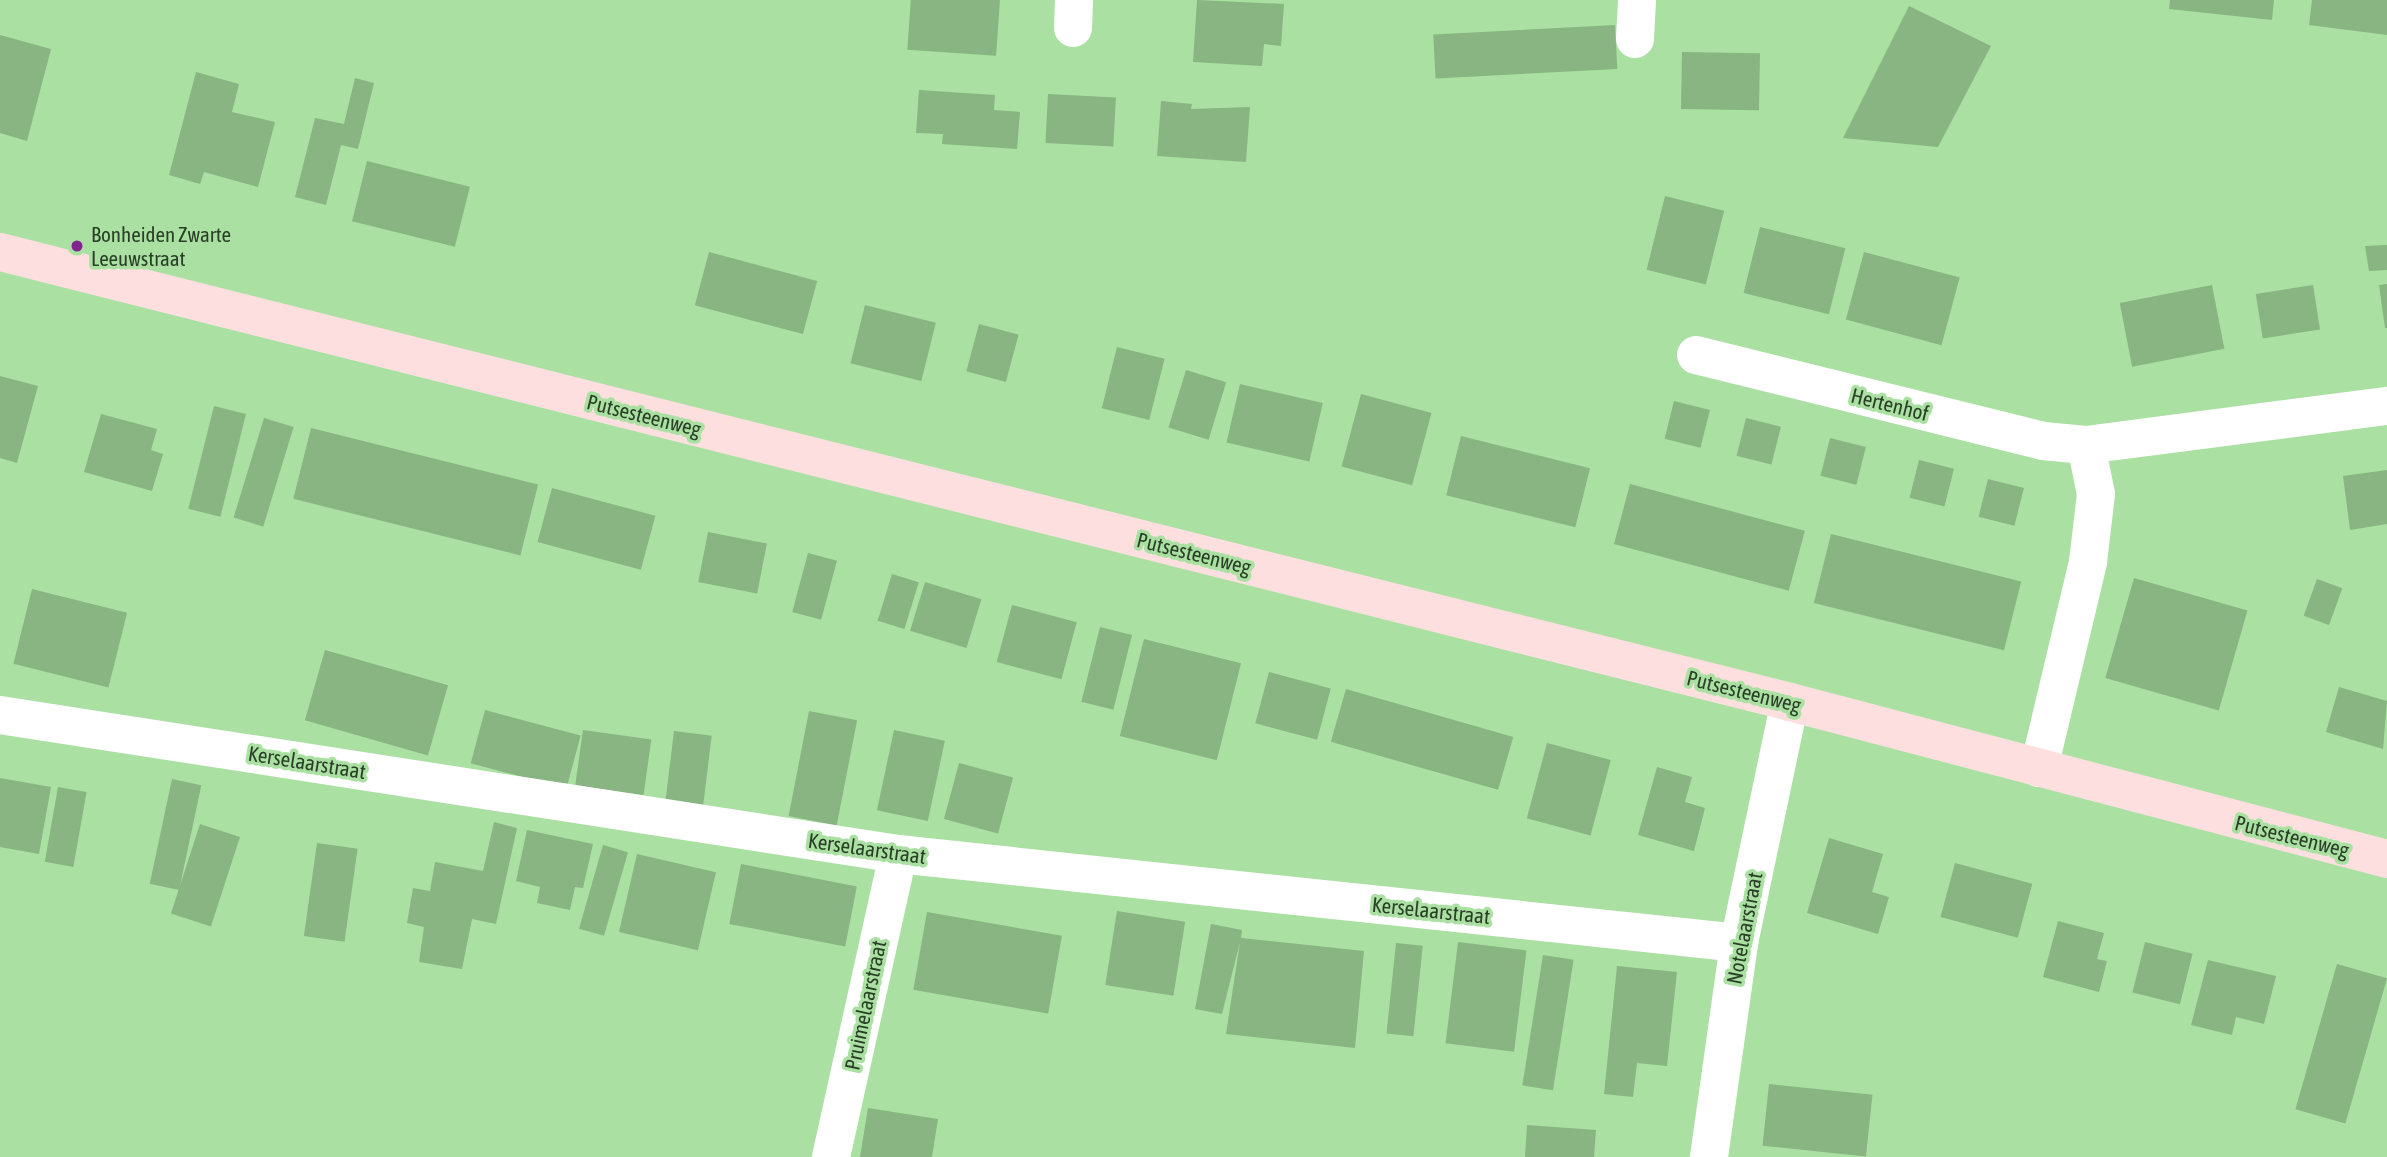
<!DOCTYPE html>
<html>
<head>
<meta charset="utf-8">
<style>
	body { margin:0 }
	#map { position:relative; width:2387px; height:1157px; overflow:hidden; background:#aae0a2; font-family:"Asap Condensed",sans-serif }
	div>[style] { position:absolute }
	.building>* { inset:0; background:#88b582; transform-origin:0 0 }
	.street>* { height:38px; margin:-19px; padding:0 19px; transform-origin:19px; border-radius:19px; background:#fff }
	.secondary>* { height:38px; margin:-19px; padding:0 19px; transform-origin:19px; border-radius:19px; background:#fddfdf }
	.dots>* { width:19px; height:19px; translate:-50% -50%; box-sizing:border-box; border:4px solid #aae0a2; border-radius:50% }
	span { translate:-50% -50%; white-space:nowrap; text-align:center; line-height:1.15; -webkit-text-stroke:7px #aae0a2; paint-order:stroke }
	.poi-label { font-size:21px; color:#293f26 }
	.left { translate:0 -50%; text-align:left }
	.street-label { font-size:21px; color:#293f26 }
</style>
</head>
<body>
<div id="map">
	<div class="building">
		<div style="left:1000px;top:0;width:56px;height:89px;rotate:94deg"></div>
		<div style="clip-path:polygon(1197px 0,1284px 4px,1281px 46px,1264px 44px,1262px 66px,1193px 62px)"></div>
		<div style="clip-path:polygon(2170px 0,2274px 0,2272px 20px,2169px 9px)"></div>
		<div style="clip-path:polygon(2312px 0,2387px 0,2387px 35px,2309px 25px)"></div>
		<div style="clip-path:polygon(1909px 6px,1991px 46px,1938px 147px,1843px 138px)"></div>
		<div style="left:1615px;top:25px;width:44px;height:182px;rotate:87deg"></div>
		<div style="clip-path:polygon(0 35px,51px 49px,27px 141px,0 133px)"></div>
		<div style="left:1682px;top:52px;width:78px;height:57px;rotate:1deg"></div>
		<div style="clip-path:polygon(196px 72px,239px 84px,232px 112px,275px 122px,258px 187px,204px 172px,200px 184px,169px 175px)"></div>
		<div style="clip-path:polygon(355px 78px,374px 83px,358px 149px,341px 145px,326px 205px,295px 197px,315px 118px,344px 124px)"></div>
		<div style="clip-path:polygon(919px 90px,995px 95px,994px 110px,1020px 112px,1017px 149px,942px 144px,943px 134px,916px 133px)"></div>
		<div style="left:1048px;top:94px;width:68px;height:49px;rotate:3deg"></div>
		<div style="clip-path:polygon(1161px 101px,1192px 104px,1191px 109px,1250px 107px,1246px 162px,1157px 156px)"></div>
		<div style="left:367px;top:161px;width:106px;height:62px;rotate:14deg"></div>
		<div style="left:1665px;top:196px;width:61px;height:76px;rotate:14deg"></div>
		<div style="left:1760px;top:227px;width:88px;height:68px;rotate:14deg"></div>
		<div style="clip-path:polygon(2387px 245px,2387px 270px,2369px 271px,2365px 246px)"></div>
		<div style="left:709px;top:252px;width:112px;height:55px;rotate:15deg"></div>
		<div style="left:1864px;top:252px;width:99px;height:70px;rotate:15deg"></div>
		<div style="clip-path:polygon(2387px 284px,2387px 328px,2385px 328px,2379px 285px)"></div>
		<div style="left:2212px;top:285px;width:65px;height:94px;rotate:79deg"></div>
		<div style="left:2313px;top:285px;width:45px;height:58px;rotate:81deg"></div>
		<div style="left:865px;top:305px;width:73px;height:60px;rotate:14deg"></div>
		<div style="left:979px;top:324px;width:41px;height:49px;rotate:15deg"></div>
		<div style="left:1117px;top:347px;width:49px;height:63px;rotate:14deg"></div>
		<div style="left:1186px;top:370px;width:42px;height:60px;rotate:17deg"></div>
		<div style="clip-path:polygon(0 376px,38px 386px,17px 463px,0 458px)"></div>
		<div style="left:1240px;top:384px;width:85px;height:60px;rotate:13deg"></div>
		<div style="left:1361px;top:394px;width:73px;height:75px;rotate:15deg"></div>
		<div style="left:1674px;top:401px;width:37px;height:39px;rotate:14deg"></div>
		<div style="left:214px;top:406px;width:33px;height:106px;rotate:14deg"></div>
		<div style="clip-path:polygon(101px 414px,157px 429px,151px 450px,163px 454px,152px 491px,84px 472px)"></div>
		<div style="left:264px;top:418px;width:31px;height:104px;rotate:17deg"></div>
		<div style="left:1746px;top:418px;width:36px;height:39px;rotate:14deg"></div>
		<div style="left:311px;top:428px;width:234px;height:73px;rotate:14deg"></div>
		<div style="left:1461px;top:436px;width:133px;height:61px;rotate:14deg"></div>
		<div style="left:1830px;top:438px;width:37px;height:39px;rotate:14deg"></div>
		<div style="left:1919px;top:460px;width:36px;height:39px;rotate:14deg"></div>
		<div style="clip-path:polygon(2387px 470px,2387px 524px,2350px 530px,2343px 476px)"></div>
		<div style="left:1988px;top:479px;width:37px;height:39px;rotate:14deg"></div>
		<div style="left:1630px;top:484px;width:181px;height:62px;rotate:15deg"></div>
		<div style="left:552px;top:488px;width:107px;height:56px;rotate:15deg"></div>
		<div style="left:708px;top:532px;width:60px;height:51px;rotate:11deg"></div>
		<div style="left:1831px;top:534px;width:196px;height:71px;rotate:14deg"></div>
		<div style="left:808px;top:553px;width:30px;height:61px;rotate:15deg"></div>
		<div style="left:892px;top:574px;width:28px;height:49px;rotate:17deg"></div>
		<div style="left:2134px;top:578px;width:118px;height:104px;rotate:16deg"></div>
		<div style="left:2317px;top:579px;width:27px;height:39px;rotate:20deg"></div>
		<div style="left:925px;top:582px;width:59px;height:51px;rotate:17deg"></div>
		<div style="left:32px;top:589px;width:98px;height:77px;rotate:14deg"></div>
		<div style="left:1012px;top:605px;width:67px;height:59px;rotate:15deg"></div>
		<div style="left:1100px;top:627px;width:33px;height:77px;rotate:14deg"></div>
		<div style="left:1144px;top:639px;width:100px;height:100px;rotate:14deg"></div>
		<div style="left:325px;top:650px;width:128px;height:73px;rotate:16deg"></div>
		<div style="left:1269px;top:672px;width:64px;height:53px;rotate:15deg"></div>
		<div style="clip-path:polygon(2339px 687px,2387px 701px,2383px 749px,2326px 732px)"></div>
		<div style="left:1346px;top:689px;width:174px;height:55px;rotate:16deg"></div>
		<div style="left:485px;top:710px;width:99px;height:55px;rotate:15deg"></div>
		<div style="left:809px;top:711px;width:49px;height:107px;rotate:11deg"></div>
		<div style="left:583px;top:730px;width:69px;height:56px;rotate:8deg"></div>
		<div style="left:894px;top:730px;width:52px;height:82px;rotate:12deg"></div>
		<div style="left:674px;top:731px;width:38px;height:71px;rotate:7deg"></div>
		<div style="left:1547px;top:743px;width:66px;height:78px;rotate:15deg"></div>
		<div style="left:959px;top:763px;width:56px;height:58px;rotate:15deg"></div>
		<div style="clip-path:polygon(1657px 767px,1692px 777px,1685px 802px,1705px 808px,1694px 851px,1638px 835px)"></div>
		<div style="clip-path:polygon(0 778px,51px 787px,39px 854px,0 847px)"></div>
		<div style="left:172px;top:779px;width:30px;height:107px;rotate:12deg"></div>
		<div style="left:58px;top:787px;width:29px;height:76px;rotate:10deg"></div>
		<div style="clip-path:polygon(494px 822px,517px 828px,496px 924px,472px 919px,462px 969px,419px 962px,424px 927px,407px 923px,413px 888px,430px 891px,435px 862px,483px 871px)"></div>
		<div style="left:200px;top:824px;width:42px;height:94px;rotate:18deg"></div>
		<div style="clip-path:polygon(527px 830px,593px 844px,583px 888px,575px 887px,570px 910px,537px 903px,540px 887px,516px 881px)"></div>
		<div style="clip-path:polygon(1829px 838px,1883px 854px,1872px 892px,1889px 897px,1878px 934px,1807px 913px)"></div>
		<div style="left:317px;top:843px;width:41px;height:94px;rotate:8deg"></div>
		<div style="left:603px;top:845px;width:26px;height:87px;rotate:16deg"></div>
		<div style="left:637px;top:854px;width:81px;height:80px;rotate:13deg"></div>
		<div style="left:1955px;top:863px;width:80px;height:56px;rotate:15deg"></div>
		<div style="left:741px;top:864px;width:118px;height:61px;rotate:11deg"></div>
		<div style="left:1117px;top:911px;width:69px;height:75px;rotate:9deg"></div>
		<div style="left:927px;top:912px;width:137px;height:79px;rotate:10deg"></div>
		<div style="clip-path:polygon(2058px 921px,2104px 933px,2097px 959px,2107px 961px,2099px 992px,2043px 977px)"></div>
		<div style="clip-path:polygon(1211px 924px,1242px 930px,1241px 938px,1364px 951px,1355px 1048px,1226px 1034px,1240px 942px,1222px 1014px,1195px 1009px)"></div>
		<div style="left:1458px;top:942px;width:69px;height:102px;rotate:7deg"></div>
		<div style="left:2145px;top:942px;width:49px;height:52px;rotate:14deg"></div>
		<div style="left:1396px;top:943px;width:27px;height:91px;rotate:6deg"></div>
		<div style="left:1543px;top:955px;width:31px;height:132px;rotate:9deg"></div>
		<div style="clip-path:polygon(2208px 960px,2276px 976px,2264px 1024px,2236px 1017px,2232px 1035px,2191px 1025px)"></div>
		<div style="left:2337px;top:964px;width:52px;height:151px;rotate:16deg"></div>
		<div style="clip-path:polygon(1617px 966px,1677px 972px,1667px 1066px,1637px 1063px,1633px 1097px,1604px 1094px)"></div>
		<div style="left:1769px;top:1084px;width:104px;height:62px;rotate:6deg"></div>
		<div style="clip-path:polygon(868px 1108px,938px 1119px,932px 1157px,860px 1157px)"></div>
		<div style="clip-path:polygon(1527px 1125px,1596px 1130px,1594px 1157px,1525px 1157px)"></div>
	</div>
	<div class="street">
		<div style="left:1073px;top:28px;width:28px;rotate:-88deg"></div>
		<div style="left:1635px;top:39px;width:39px;rotate:-87deg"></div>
		<div style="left:1696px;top:355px;width:357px;rotate:13.9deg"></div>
		<div style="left:2043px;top:441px;width:43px;rotate:5.3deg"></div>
		<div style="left:2086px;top:445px;width:304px;rotate:-7.4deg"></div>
		<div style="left:0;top:715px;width:909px;rotate:8.8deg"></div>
		<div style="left:898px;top:854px;width:846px;rotate:6.04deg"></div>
		<div style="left:2039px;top:768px;width:212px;rotate:-76.6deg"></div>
		<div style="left:2088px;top:562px;width:68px;rotate:-83.3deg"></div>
		<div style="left:2096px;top:494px;width:50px;rotate:-101.5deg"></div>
		<div style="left:831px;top:1157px;width:310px;rotate:-77.5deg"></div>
		<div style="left:1709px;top:1157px;width:216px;rotate:-82deg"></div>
		<div style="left:1739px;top:943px;width:246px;rotate:-78.1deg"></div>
	</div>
	<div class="secondary">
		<div style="left:0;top:252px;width:1846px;rotate:14.11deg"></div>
		<div style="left:1790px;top:702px;width:617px;rotate:14.73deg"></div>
	</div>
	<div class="dots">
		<div style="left:77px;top:246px;background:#812490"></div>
	</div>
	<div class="poi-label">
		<span class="left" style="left:91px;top:246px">Bonheiden Zwarte<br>Leeuwstraat</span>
	</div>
	<div class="street-label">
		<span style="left:1890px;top:404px;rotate:14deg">Hertenhof</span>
		<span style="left:644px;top:415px;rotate:14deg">Putsesteenweg</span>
		<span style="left:1194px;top:553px;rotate:14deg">Putsesteenweg</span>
		<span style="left:1744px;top:691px;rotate:14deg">Putsesteenweg</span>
		<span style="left:307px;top:762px;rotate:9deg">Kerselaarstraat</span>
		<span style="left:2292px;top:836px;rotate:14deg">Putsesteenweg</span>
		<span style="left:867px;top:848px;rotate:8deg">Kerselaarstraat</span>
		<span style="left:1431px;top:910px;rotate:6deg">Kerselaarstraat</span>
		<span style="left:1744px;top:928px;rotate:-79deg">Notelaarstraat</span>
		<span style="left:865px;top:1005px;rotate:-78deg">Pruimelaarstraat</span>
	</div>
</div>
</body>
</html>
